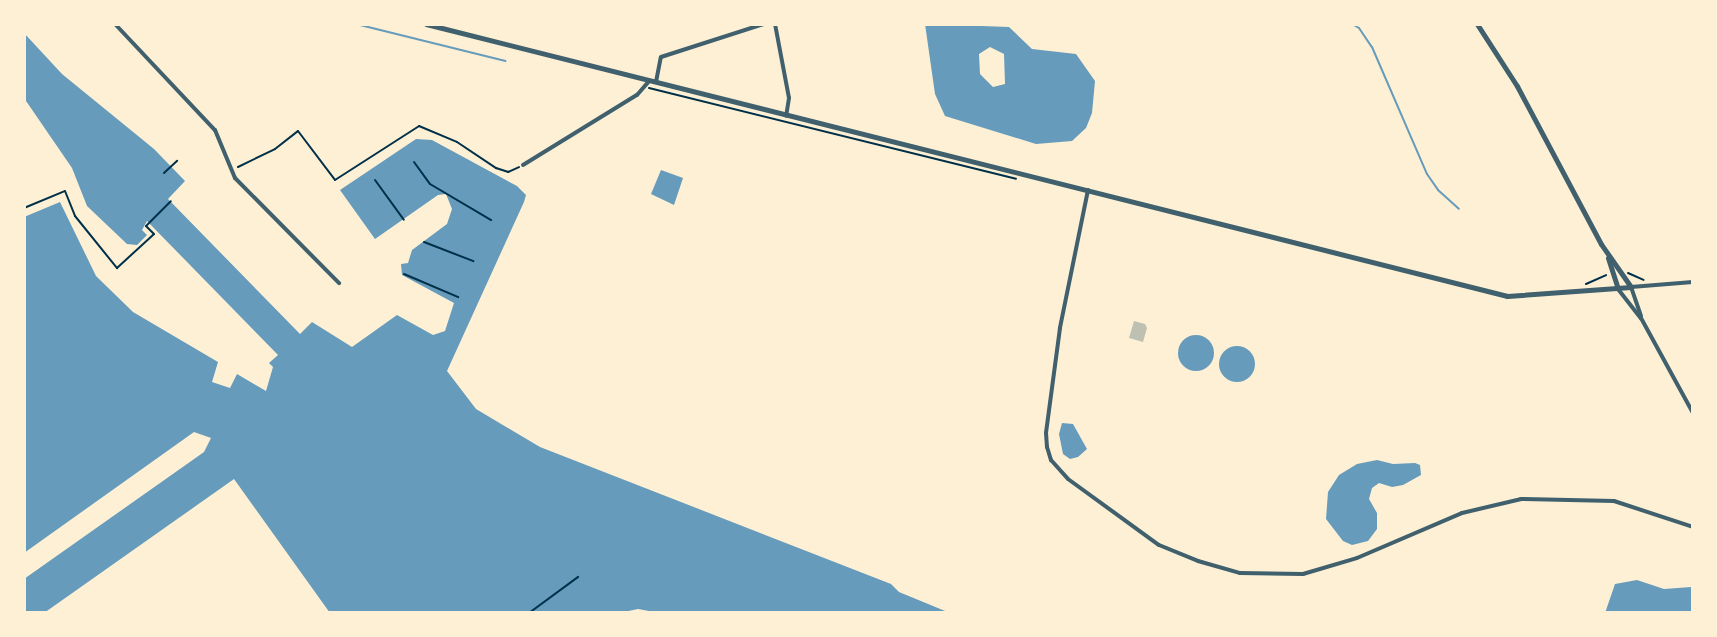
<!DOCTYPE html>
<html>
<head>
<meta charset="utf-8">
<style>
	body { margin:0 }
	#map { position:relative; width:1717px; height:637px; overflow:hidden; background:#fdf0d5; font-family:Spectral,serif }
	div>[style] { position:absolute }
	.water>* { inset:0; background:#669bbc }
	.round { border-radius:50% }
	.stream>* { height:2px; margin:-1px; padding:0 1px; transform-origin:1px; border-radius:1px; background:#669bbc }
	.building>* { inset:0; background:#bec0b2 }
	.path>* { height:2px; margin:-1px; padding:0 1px; transform-origin:1px; border-radius:1px; background:#003049 }
	.minor>* { height:4px; margin:-2px; padding:0 2px; transform-origin:2px; border-radius:2px; background:#3f606c }
	.tertiary>* { height:5px; margin:-2.5px; padding:0 2.5px; transform-origin:2.5px; border-radius:2.5px; background:#3f606c }
	span { translate:-50% -50%; white-space:nowrap; text-align:center; line-height:1.15; -webkit-text-stroke:7px #fdf0d5; paint-order:stroke }
	.frame { position:absolute; inset:0; border:26px solid #fdf0d5; pointer-events:none }
</style>
</head>
<body>
<div id="map">
	<div class="water">
		<div style="clip-path:polygon(evenodd,925px 24px,1009px 27px,1032px 49px,1076px 54px,1095px 81px,1092px 113px,1086px 128px,1072px 141px,1036px 144px,945px 116px,935px 94px,925px 24px,990px 47px,1004px 54px,1005px 84px,993px 87px,980px 74px,979px 54px,990px 47px)"></div>
		<div style="clip-path:polygon(24px 33px,62px 74px,154px 149px,185px 181px,168px 199px,300px 334px,312px 322px,352px 347px,397px 315px,433px 335px,445px 331px,454px 303px,402px 275px,401px 264px,408px 263px,412px 250px,447px 224px,452px 209px,446px 194px,438px 195px,375px 239px,340px 190px,416px 139px,432px 140px,517px 186px,526px 195px,524px 202px,447px 371px,476px 409px,540px 447px,891px 584px,899px 592px,950px 613px,660px 613px,638px 609px,619px 613px,330px 613px,234px 479px,44px 613px,24px 613px,24px 579px,204px 452px,211px 438px,194px 432px,24px 553px,24px 217px,60px 202px,96px 276px,133px 312px,218px 362px,212px 382px,230px 388px,237px 374px,266px 391px,273px 367px,269px 363px,278px 355px,147px 221px,142px 230px,147px 235px,137px 245px,127px 244px,87px 206px,72px 168px,24px 98px)"></div>
		<div style="clip-path:polygon(661px 170px,683px 178px,674px 205px,651px 194px)"></div>
		<div class="round" style="left:1178px;top:335px;width:36px;height:36px"></div>
		<div class="round" style="left:1219px;top:346px;width:36px;height:36px"></div>
		<div style="clip-path:polygon(1062px 423px,1073px 424px,1087px 449px,1078px 457px,1070px 459px,1063px 454px,1059px 434px)"></div>
		<div style="clip-path:polygon(1377px 460px,1393px 464px,1415px 463px,1420px 465px,1421px 475px,1403px 485px,1392px 487px,1379px 483px,1372px 488px,1369px 499px,1377px 513px,1377px 529px,1368px 541px,1352px 545px,1343px 541px,1326px 519px,1328px 492px,1339px 475px,1357px 464px)"></div>
		<div style="clip-path:polygon(1637px 580px,1664px 589px,1691px 587px,1693px 613px,1605px 613px,1615px 584px)"></div>
	</div>
	<div class="stream">
		<div style="left:356px;top:24px;width:154px;rotate:13.9deg"></div>
		<div style="left:1352px;top:24px;width:8px;rotate:30deg"></div>
		<div style="left:1359px;top:28px;width:23px;rotate:56deg"></div>
		<div style="left:1372px;top:47px;width:138px;rotate:66.6deg"></div>
		<div style="left:1427px;top:174px;width:19px;rotate:55deg"></div>
		<div style="left:1438px;top:190px;width:28px;rotate:42deg"></div>
	</div>
	<div class="building">
		<div style="clip-path:polygon(1134px 321px,1145px 324px,1147px 328px,1143px 342px,1129px 338px)"></div>
	</div>
	<div class="path">
		<div style="left:649px;top:88px;width:378px;rotate:13.9deg"></div>
		<div style="left:414px;top:162px;width:27px;rotate:54deg"></div>
		<div style="left:430px;top:184px;width:71px;rotate:30.5deg"></div>
		<div style="left:238px;top:167px;width:41px;rotate:-25.9deg"></div>
		<div style="left:275px;top:149px;width:29px;rotate:-38deg"></div>
		<div style="left:298px;top:131px;width:61px;rotate:52.9deg"></div>
		<div style="left:335px;top:180px;width:100px;rotate:-32.7deg"></div>
		<div style="left:419px;top:126px;width:41px;rotate:22.8deg"></div>
		<div style="left:457px;top:142px;width:47px;rotate:33.7deg"></div>
		<div style="left:496px;top:168px;width:13px;rotate:18deg"></div>
		<div style="left:508px;top:172px;width:12px;rotate:-24deg"></div>
		<div style="left:164px;top:173px;width:18px;rotate:-43deg"></div>
		<div style="left:375px;top:180px;width:49px;rotate:54.1deg"></div>
		<div style="left:24px;top:208px;width:44px;rotate:-22.5deg"></div>
		<div style="left:65px;top:191px;width:27px;rotate:68deg"></div>
		<div style="left:75px;top:216px;width:67px;rotate:51.1deg"></div>
		<div style="left:117px;top:268px;width:50px;rotate:-42.6deg"></div>
		<div style="left:154px;top:234px;width:11px;rotate:-135deg"></div>
		<div style="left:146px;top:226px;width:35px;rotate:-45deg"></div>
		<div style="left:424px;top:242px;width:53px;rotate:21.2deg"></div>
		<div style="left:1628px;top:273px;width:17px;rotate:24deg"></div>
		<div style="left:404px;top:274px;width:59px;rotate:23.1deg"></div>
		<div style="left:1586px;top:284px;width:22px;rotate:-24deg"></div>
		<div style="left:529px;top:613px;width:61px;rotate:-36.3deg"></div>
	</div>
	<div class="minor">
		<div style="left:115px;top:24px;width:146px;rotate:46.7deg"></div>
		<div style="left:215px;top:130px;width:52px;rotate:67.4deg"></div>
		<div style="left:235px;top:178px;width:148px;rotate:45.3deg"></div>
		<div style="left:775px;top:24px;width:75px;rotate:79.3deg"></div>
		<div style="left:789px;top:98px;width:18px;rotate:99deg"></div>
		<div style="left:656px;top:82px;width:25px;rotate:-79deg"></div>
		<div style="left:661px;top:57px;width:108px;rotate:-17.8deg"></div>
		<div style="left:523px;top:165px;width:134px;rotate:-31.6deg"></div>
		<div style="left:637px;top:95px;width:18px;rotate:-49deg"></div>
		<div style="left:1088px;top:190px;width:141px;rotate:101.5deg"></div>
		<div style="left:1060px;top:328px;width:106px;rotate:97.6deg"></div>
		<div style="left:1046px;top:433px;width:14px;rotate:86deg"></div>
		<div style="left:1047px;top:447px;width:14px;rotate:73deg"></div>
		<div style="left:1051px;top:460px;width:25px;rotate:48deg"></div>
		<div style="left:1068px;top:479px;width:112px;rotate:36deg"></div>
		<div style="left:1159px;top:545px;width:42px;rotate:22.3deg"></div>
		<div style="left:1198px;top:561px;width:44px;rotate:15.9deg"></div>
		<div style="left:1240px;top:573px;width:63px;rotate:0.9deg"></div>
		<div style="left:1303px;top:574px;width:56px;rotate:-16.5deg"></div>
		<div style="left:1357px;top:558px;width:114px;rotate:-23.2deg"></div>
		<div style="left:1462px;top:513px;width:61px;rotate:-13.3deg"></div>
		<div style="left:1521px;top:499px;width:93px;rotate:1.2deg"></div>
		<div style="left:1614px;top:501px;width:83px;rotate:18.2deg"></div>
		<div style="left:1618px;top:289px;width:37px;rotate:52deg"></div>
		<div style="left:1641px;top:318px;width:108px;rotate:61.3deg"></div>
		<div style="left:1641px;top:316px;width:31px;rotate:-109deg"></div>
		<div style="left:1631px;top:287px;width:62px;rotate:-4.6deg"></div>
	</div>
	<div class="tertiary">
		<div style="left:426px;top:24px;width:1115px;rotate:14.12deg"></div>
		<div style="left:1507px;top:296px;width:124px;rotate:-4.2deg"></div>
		<div style="left:1631px;top:287px;width:52px;rotate:-124.9deg"></div>
		<div style="left:1601px;top:244px;width:179px;rotate:-118deg"></div>
		<div style="left:1517px;top:86px;width:74px;rotate:-122.8deg"></div>
		<div style="left:1608px;top:258px;width:32px;rotate:72deg"></div>
	</div>
	<div class="frame"></div>
</div>
</body>
</html>
